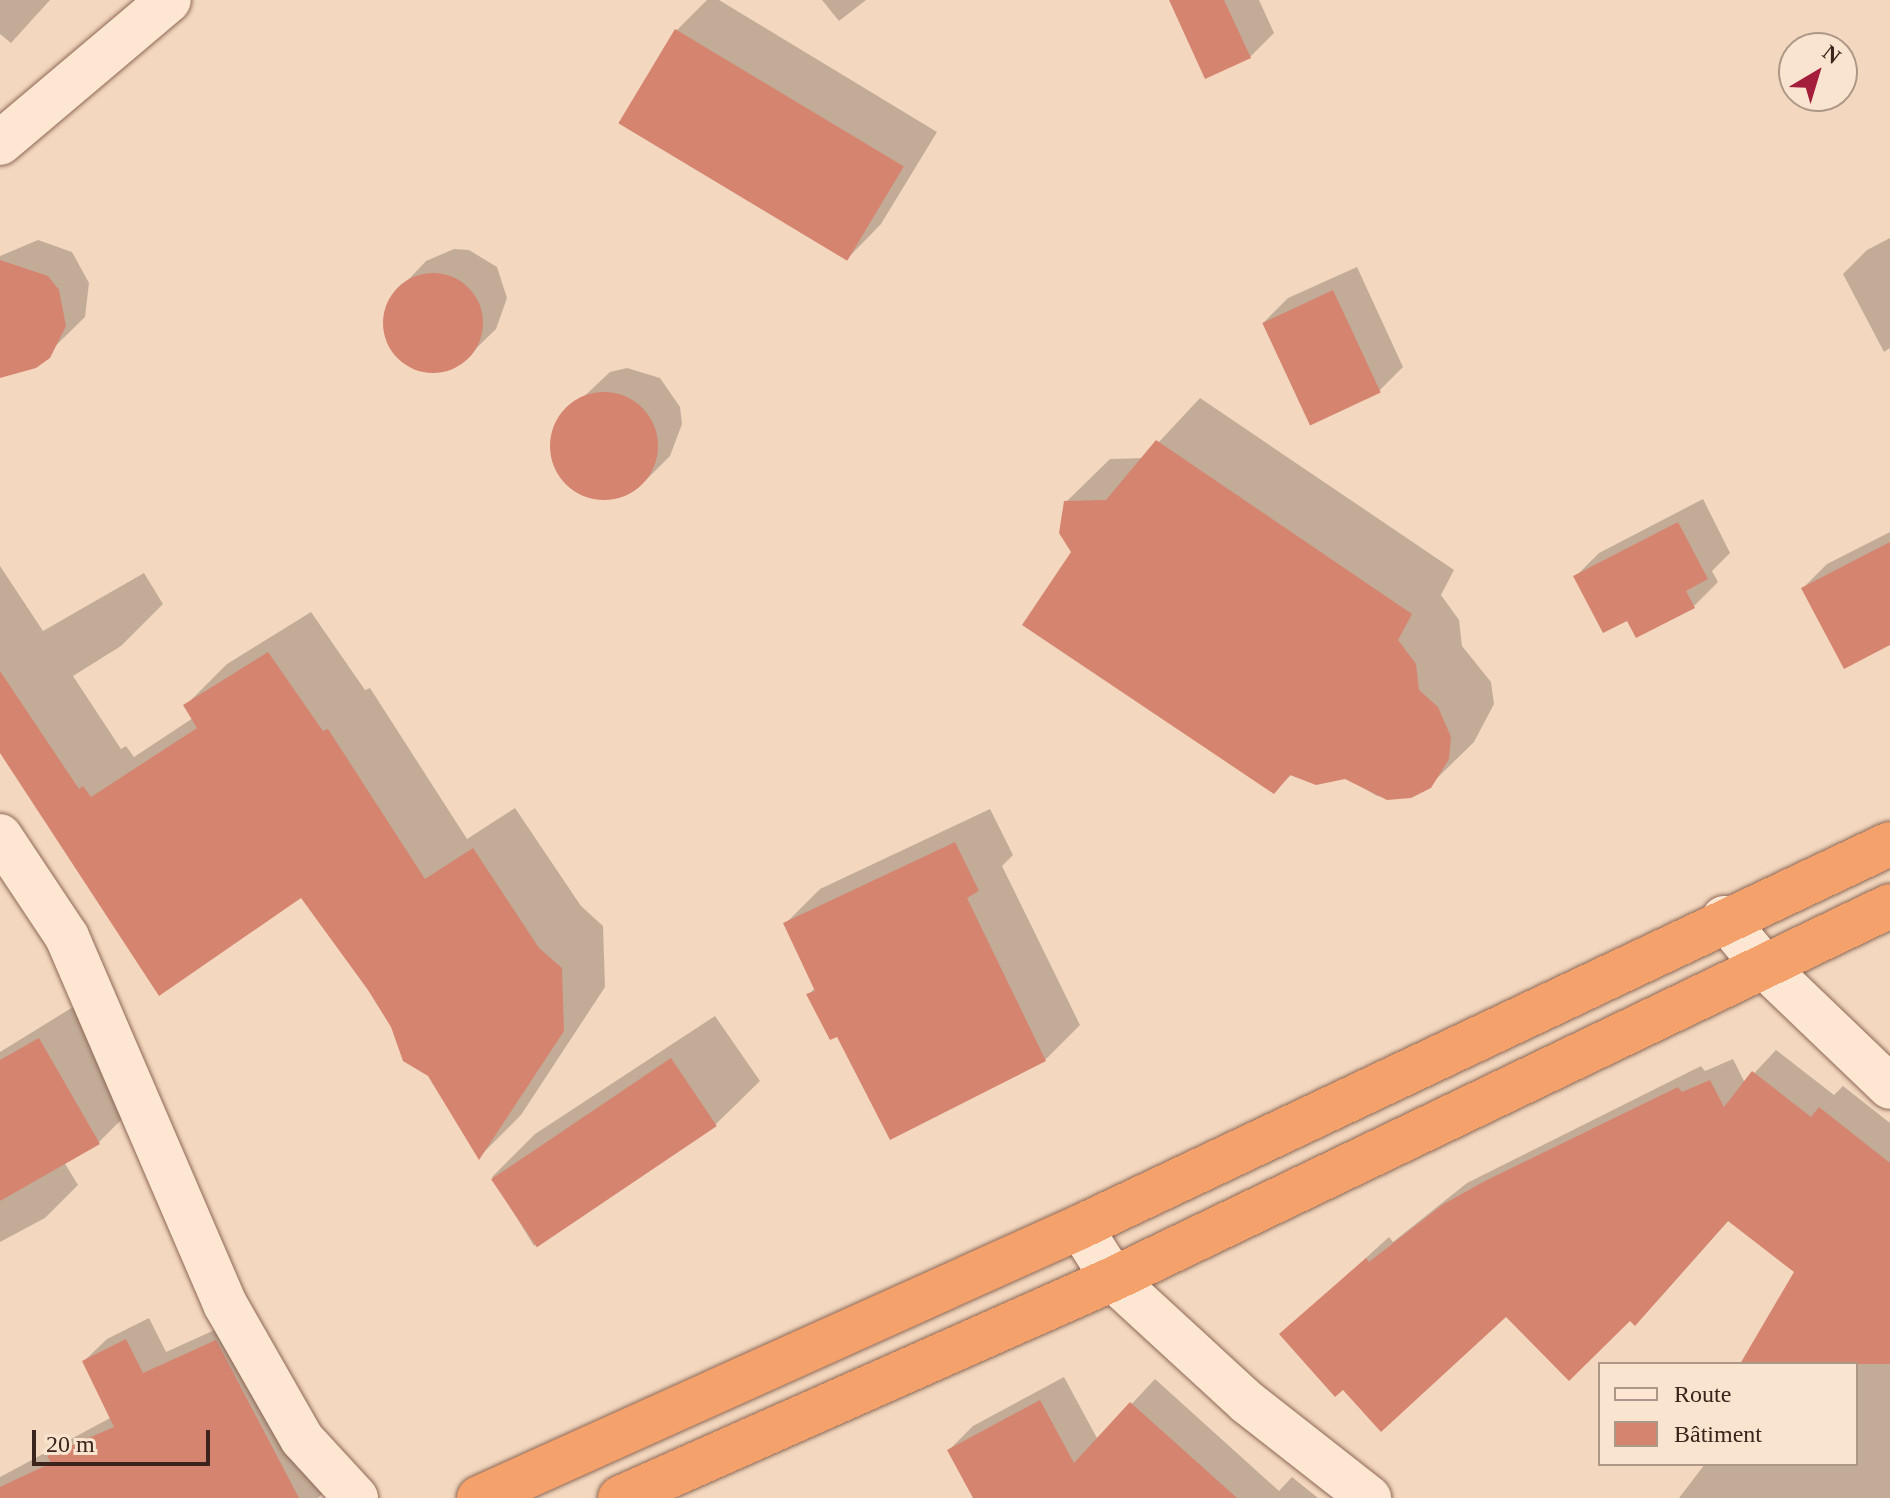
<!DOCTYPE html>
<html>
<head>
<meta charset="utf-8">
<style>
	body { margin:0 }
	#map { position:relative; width:1890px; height:1498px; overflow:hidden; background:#f3d8bf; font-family:Georgia,serif }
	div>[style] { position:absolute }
	.shadow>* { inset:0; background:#0003 }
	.building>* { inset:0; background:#d58470; transform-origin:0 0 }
	.round { border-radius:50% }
	.roads { filter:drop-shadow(0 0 2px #8e6755) drop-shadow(0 0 2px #8e6755) }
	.minor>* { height:44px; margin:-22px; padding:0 22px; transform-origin:22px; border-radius:22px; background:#fde7d3 }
	.trunk>* { height:44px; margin:-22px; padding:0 22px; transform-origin:22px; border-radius:22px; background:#f4a16c }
	span { translate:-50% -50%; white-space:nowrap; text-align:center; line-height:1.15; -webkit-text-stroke:6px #f9e4cf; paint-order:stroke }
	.legend { position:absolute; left:1598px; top:1362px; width:260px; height:104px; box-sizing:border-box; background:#f9e4cf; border:2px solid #ad9787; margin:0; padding:10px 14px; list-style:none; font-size:24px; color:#3b241b }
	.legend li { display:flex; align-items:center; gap:16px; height:40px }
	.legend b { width:40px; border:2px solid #ad9787 }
	.north { position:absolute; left:1778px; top:32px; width:80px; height:80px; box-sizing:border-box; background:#f9e4cf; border:2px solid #ad9787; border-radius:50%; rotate:38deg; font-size:22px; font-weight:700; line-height:32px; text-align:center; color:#3b241b }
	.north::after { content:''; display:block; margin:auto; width:28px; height:36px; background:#a41e3c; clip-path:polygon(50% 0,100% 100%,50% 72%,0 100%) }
	.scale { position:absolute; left:32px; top:1430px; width:178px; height:36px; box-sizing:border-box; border:4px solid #3b241b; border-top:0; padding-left:10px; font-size:24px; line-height:28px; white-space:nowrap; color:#3b241b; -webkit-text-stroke:6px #f9e4cf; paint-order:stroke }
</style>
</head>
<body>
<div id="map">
	<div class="shadow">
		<div style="clip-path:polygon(0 0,50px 0,11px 43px,0 34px)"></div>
		<div style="clip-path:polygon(707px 0,719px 0,937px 132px,881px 224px,847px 259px,621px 122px,677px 30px)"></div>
		<div style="clip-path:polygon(822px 0,866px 0,839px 21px)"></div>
		<div style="clip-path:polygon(1171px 0,1259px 0,1274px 33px,1250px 57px)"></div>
		<div style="clip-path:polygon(1890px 238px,1890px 348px,1884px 352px,1843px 274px,1867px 250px)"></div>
		<div style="clip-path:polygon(38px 240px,72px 252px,89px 283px,85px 317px,35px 366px,0 367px,0 256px)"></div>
		<div style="clip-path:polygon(454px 249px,469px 250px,497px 267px,507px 298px,496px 329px,459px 365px,426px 370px,398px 356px,385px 327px,391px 298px,426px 261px)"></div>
		<div style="clip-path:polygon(1357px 267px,1403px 367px,1379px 391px,1264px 322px,1288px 298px)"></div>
		<div style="clip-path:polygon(627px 368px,660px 378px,680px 407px,682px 424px,670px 456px,645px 481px,631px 492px,598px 499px,567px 483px,552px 453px,559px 420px,610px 372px)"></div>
		<div style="clip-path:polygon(1200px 398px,1454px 570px,1441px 595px,1459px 620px,1462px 646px,1491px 682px,1494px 704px,1474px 742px,1429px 786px,1399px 798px,1377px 796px,1345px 777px,1292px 774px,1274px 792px,1073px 552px,1066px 502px,1110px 459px,1144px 458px)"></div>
		<div style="clip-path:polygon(1703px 499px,1730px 553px,1712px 571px,1718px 582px,1694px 606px,1628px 618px,1575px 577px,1599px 553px)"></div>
		<div style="clip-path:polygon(1890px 532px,1890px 642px,1803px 588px,1827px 564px)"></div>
		<div style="clip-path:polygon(0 566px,43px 631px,144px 573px,163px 604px,121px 646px,73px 676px,121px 749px,126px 746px,134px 757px,193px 718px,185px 706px,227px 664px,311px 612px,365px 690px,370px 688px,467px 839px,515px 808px,581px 906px,603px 926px,605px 987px,521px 1115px,479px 1157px,429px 1075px,301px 896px,160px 993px,0 746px)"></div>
		<div style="clip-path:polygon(990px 809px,1013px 855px,1002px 866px,1080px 1025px,1045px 1060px,838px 1034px,809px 994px,816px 987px,785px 924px,820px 889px)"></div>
		<div style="clip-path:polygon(73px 1007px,132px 1109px,99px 1142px,64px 1162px,78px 1185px,45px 1218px,0 1242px,0 1052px)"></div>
		<div style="clip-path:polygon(715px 1016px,760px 1081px,716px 1124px,534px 1246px,492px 1177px,535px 1134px)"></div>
		<div style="clip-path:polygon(1776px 1050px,1834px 1095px,1843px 1086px,1890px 1123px,1890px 1498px,1679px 1498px,1705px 1464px,1856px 1464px,1856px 1364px,1743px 1364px,1796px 1272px,1729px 1220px,1657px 1301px,1630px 1319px,1506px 1314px,1343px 1387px,1282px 1334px,1389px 1237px,1393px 1242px,1467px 1183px,1701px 1066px,1705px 1071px,1733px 1059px,1745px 1083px)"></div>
		<div style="clip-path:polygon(149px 1318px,166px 1352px,239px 1319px,335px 1481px,318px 1498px,0 1498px,0 1477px,112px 1417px,84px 1361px,107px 1339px)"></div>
		<div style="clip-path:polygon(1064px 1377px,1098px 1440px,1155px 1379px,1279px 1491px,1292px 1477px,1318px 1498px,975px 1498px,949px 1450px,973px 1426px)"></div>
	</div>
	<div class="building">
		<div style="clip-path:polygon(1169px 0,1224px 0,1251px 58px,1205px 79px)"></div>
		<div style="left:675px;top:29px;width:267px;height:110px;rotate:31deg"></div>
		<div style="clip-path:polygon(0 260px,48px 276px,59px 290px,66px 326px,50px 358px,36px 368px,0 378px)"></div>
		<div class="round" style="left:383px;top:273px;width:100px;height:100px"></div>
		<div style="left:1333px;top:290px;width:113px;height:78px;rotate:65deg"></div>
		<div class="round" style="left:550px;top:392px;width:108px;height:108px"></div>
		<div style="clip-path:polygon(1156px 440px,1412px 614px,1398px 640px,1416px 664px,1419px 690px,1438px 707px,1451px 737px,1449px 759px,1431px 788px,1411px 798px,1387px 800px,1345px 779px,1316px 785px,1290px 775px,1274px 794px,1022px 625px,1071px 552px,1059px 533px,1064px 501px,1106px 500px)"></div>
		<div style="clip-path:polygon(1678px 522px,1708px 579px,1686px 591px,1695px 608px,1636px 638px,1627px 621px,1603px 633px,1573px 576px)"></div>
		<div style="clip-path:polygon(1890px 542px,1890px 645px,1844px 669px,1801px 588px)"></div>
		<div style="clip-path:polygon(268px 652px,323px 731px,328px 729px,425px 879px,473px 848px,539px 948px,562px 968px,564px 1031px,479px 1160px,428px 1076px,403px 1061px,391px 1027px,368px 990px,301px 898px,159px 996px,0 753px,0 671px,79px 789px,83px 786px,91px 797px,197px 728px,183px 705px)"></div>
		<div style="clip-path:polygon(955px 842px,979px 891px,967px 898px,1046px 1061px,890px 1140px,837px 1037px,830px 1040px,806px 994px,815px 991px,783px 923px)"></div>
		<div style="clip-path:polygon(39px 1038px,100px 1144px,0 1201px,0 1060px)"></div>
		<div style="left:671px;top:1058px;width:82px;height:217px;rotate:56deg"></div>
		<div style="clip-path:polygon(1752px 1071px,1811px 1117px,1819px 1107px,1890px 1163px,1890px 1364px,1740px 1364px,1794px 1272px,1728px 1221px,1635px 1326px,1630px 1321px,1569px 1381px,1506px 1317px,1381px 1432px,1343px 1390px,1335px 1397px,1279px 1334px,1366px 1258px,1369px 1262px,1442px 1205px,1485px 1181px,1678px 1087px,1682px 1092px,1710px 1080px,1724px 1107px)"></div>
		<div style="clip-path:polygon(126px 1339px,143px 1373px,216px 1340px,299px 1498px,0 1498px,0 1487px,51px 1463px,47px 1456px,114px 1427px,82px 1361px)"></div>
		<div style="clip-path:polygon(1040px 1400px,1074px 1463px,1130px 1402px,1237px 1498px,973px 1498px,947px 1450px)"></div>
	</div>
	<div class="roads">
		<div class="minor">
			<div style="left:0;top:143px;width:221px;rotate:-40.2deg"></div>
			<div style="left:0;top:836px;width:121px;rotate:56.4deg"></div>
			<div style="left:67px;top:937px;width:400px;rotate:66.7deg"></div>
			<div style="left:225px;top:1304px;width:155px;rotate:60.3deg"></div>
			<div style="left:302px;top:1439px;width:80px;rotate:47.5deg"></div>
			<div style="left:1724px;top:918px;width:61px;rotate:50.3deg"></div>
			<div style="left:1763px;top:965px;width:176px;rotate:43.8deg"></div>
			<div style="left:1080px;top:1227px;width:62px;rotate:57.6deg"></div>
			<div style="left:1113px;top:1279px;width:183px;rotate:42.6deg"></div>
			<div style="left:1248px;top:1403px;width:154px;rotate:38.1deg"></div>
		</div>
		<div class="trunk">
			<div style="left:479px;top:1498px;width:659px;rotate:-24.27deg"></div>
			<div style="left:1080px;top:1227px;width:896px;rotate:-25.31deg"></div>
			<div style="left:620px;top:1498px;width:539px;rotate:-23.95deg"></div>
			<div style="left:1113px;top:1279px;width:862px;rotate:-25.64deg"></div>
		</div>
	</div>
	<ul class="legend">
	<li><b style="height:10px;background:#fde7d3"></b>Route</li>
	<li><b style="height:22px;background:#d58470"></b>Bâtiment</li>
	</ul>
	<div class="north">N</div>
	<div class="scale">20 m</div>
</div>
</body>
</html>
